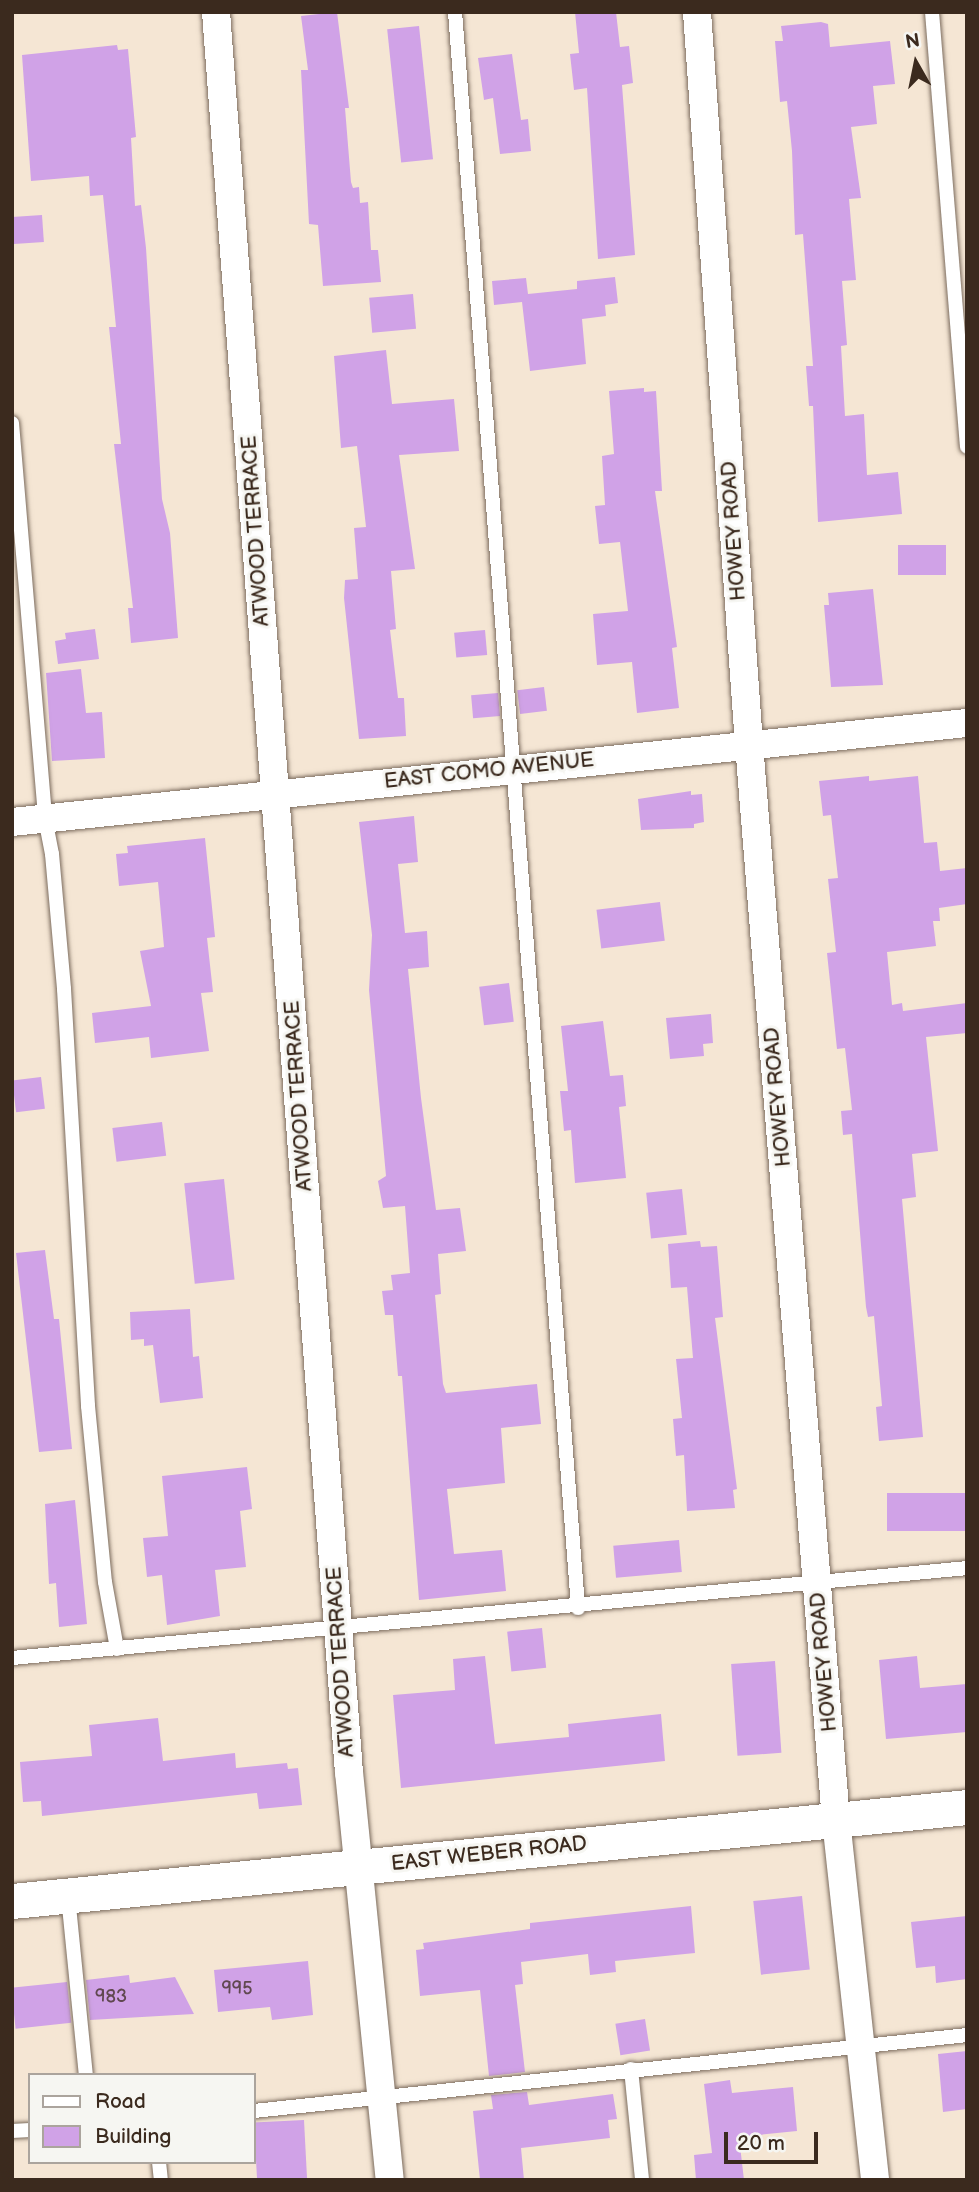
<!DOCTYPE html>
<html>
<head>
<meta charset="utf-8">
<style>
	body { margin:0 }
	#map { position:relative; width:979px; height:2192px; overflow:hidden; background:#f5e6d4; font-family:"Balsamiq Sans",sans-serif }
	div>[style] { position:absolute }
	.building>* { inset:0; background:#d0a2e7; transform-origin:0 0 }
	.roads { filter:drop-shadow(0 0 2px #7c6c5e) drop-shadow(0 0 2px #7c6c5e) }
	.service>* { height:14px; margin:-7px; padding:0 7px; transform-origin:7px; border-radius:7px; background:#fff }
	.minor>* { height:28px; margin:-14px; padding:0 14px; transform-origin:14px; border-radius:14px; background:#fff }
	.tertiary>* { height:35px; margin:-17.5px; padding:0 17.5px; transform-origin:17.5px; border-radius:17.5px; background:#fff }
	span { translate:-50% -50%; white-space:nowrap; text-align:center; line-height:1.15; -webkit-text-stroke:6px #f6f6f2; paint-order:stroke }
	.number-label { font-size:18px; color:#604850 }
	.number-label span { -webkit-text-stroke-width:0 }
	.street-label { font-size:21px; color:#3b2a1e }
	.frame { position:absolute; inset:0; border:14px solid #3b2a1e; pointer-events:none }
	.legend { position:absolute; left:28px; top:2073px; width:228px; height:91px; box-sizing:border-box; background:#f6f6f2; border:2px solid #aba49d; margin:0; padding:9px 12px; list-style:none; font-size:21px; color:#3b2a1e }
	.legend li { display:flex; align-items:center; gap:14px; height:35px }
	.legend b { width:35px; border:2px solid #aba49d }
	.north { position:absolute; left:881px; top:28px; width:70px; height:70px; -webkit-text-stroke:5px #f6f6f2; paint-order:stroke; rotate:351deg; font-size:19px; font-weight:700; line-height:28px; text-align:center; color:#3b2a1e }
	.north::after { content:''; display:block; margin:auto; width:24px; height:32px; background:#3b2a1e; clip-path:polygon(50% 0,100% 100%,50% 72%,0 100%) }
	.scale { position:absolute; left:724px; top:2132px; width:94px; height:32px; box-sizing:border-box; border:4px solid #3b2a1e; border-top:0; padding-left:9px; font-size:21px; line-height:24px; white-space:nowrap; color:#3b2a1e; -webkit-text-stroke:5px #f6f6f2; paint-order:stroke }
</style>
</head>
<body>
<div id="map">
	<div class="building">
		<div style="clip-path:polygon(337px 12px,349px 108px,345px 108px,351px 182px,353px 188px,359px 187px,360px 203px,368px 202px,371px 250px,378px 250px,381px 282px,323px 286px,318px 225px,309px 224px,301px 70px,308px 70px,301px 16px)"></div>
		<div style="clip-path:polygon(575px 12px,616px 12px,620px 47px,629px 46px,633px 83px,622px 85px,635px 255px,598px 259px,587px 88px,574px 90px,570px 54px,579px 53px)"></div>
		<div style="clip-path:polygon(821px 22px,828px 24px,830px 47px,890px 41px,895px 84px,873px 86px,877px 124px,851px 127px,861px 198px,849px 199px,856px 280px,842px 281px,847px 345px,841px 346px,845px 416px,864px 414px,867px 475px,898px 472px,902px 514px,818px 522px,813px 406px,809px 406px,806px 366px,813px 366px,803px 234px,795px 235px,792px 151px,787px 101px,780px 102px,775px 41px,783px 41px,781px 26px)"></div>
		<div style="left:419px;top:26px;width:134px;height:32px;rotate:84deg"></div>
		<div style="clip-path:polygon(117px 45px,118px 50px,128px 49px,136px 137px,131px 138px,135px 206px,141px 205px,146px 248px,162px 499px,170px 533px,178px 638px,131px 643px,128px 608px,133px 608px,114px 444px,121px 444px,109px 327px,116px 327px,103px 195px,90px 196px,89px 176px,31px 181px,22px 55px)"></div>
		<div style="clip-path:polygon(512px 54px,521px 120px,528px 119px,531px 151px,500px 154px,493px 98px,484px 100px,478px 58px)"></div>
		<div style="left:42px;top:215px;width:27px;height:30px;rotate:86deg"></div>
		<div style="clip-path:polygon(615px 277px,618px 303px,605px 305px,606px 316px,582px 319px,586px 364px,530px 371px,522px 302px,494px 305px,492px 281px,526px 278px,528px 294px,577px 289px,577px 281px)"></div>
		<div style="left:413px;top:294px;width:35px;height:44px;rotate:85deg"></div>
		<div style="clip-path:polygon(386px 350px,392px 404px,454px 399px,459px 451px,399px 455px,415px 569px,391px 571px,396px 629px,390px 630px,398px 698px,404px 698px,406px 736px,359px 739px,344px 598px,345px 580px,358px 579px,354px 528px,366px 527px,357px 446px,341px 448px,334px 356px)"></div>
		<div style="clip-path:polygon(644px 388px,644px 392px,656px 391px,662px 491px,655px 491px,677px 647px,672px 648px,679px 708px,637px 713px,632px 662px,597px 665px,593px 614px,628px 611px,620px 542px,599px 544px,595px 506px,605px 505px,602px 456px,614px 454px,609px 391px)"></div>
		<div style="left:898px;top:545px;width:48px;height:30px"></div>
		<div style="clip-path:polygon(873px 589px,883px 685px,831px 687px,824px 605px,829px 605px,828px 593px)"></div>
		<div style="clip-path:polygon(95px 629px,99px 659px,58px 664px,55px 641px,66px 639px,65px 633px)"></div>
		<div style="left:485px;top:630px;width:25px;height:31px;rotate:85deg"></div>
		<div style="clip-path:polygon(81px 669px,86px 713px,102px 712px,105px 758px,52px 761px,46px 673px)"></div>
		<div style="left:544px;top:687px;width:24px;height:27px;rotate:83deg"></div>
		<div style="left:498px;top:693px;width:23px;height:27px;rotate:85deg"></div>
		<div style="clip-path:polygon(869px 776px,869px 781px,918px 776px,924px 843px,937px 842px,940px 871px,967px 868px,967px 904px,939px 908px,940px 921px,933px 921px,936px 946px,887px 952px,892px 1005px,902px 1003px,903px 1011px,967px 1003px,967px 1033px,926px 1037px,938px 1151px,912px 1154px,916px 1197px,902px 1199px,923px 1437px,879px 1441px,876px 1407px,882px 1406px,874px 1316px,868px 1317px,866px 1307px,852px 1134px,843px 1135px,841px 1111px,852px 1110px,845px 1048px,837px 1049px,827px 953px,836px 952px,828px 879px,838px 878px,831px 815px,823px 816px,819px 781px)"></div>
		<div style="clip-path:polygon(691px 791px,691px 795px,702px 794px,704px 822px,694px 824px,694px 828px,641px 830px,638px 799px)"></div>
		<div style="clip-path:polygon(414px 816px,418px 862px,398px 864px,405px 933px,427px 931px,429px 967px,408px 969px,421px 1098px,436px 1210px,460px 1208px,466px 1251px,438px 1254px,441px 1294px,435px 1295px,443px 1384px,446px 1393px,537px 1384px,541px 1424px,501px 1428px,505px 1483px,447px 1489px,454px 1554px,502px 1550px,506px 1591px,419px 1600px,402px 1376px,398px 1376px,393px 1315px,385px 1315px,382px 1291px,393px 1290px,391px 1275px,410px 1273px,405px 1206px,383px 1208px,378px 1181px,386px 1176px,369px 990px,372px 935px,359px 822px)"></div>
		<div style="clip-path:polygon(205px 838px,215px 937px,207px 938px,213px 992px,201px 993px,209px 1051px,151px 1058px,149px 1037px,95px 1043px,92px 1013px,151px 1006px,140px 951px,164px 947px,158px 882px,119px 886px,116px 854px,128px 853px,127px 846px)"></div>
		<div style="left:660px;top:902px;width:39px;height:64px;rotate:83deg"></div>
		<div style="left:509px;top:983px;width:39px;height:30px;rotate:83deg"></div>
		<div style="clip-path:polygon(711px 1014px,713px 1043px,703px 1044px,704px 1056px,670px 1059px,666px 1018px)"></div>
		<div style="clip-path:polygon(603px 1021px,610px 1076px,623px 1075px,626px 1106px,619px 1107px,626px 1178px,575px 1183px,571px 1130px,564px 1131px,560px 1091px,568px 1091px,561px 1026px)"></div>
		<div style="left:41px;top:1077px;width:32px;height:29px;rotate:83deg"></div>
		<div style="left:162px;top:1122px;width:34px;height:50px;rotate:83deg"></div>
		<div style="left:224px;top:1179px;width:101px;height:40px;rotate:84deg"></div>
		<div style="left:682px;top:1189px;width:46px;height:36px;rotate:84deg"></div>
		<div style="clip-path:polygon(700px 1241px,701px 1247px,717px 1246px,723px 1317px,715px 1318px,737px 1489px,733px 1490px,735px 1508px,687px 1511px,684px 1455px,676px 1456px,673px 1419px,682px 1418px,676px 1359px,693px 1358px,687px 1287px,671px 1288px,668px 1244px)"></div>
		<div style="clip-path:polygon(45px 1250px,54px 1319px,59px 1319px,72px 1449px,39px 1452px,16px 1253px)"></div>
		<div style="clip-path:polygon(190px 1309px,193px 1357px,199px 1356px,203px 1398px,160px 1403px,153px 1345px,144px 1346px,144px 1339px,131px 1340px,130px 1312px)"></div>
		<div style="clip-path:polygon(247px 1467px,252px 1509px,240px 1511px,246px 1567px,215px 1570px,220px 1616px,167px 1625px,162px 1575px,147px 1577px,143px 1538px,168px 1536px,162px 1476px)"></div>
		<div style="left:967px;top:1493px;width:38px;height:80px;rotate:90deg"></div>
		<div style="clip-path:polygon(75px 1500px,87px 1624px,59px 1627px,56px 1583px,49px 1584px,45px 1504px)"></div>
		<div style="left:679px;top:1540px;width:32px;height:66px;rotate:85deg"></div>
		<div style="left:542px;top:1628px;width:40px;height:35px;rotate:84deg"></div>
		<div style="clip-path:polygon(485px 1656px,495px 1744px,569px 1737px,568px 1724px,661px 1714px,665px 1761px,401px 1788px,393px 1695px,455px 1690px,453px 1659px)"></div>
		<div style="clip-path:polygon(917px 1656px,920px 1688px,967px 1684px,967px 1732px,886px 1739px,879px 1660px)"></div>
		<div style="left:775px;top:1661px;width:92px;height:44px;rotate:86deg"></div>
		<div style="clip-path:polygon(158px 1718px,163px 1761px,235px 1753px,236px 1768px,287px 1763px,288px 1769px,298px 1768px,302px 1805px,259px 1809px,257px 1793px,42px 1816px,41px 1801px,23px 1802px,20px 1762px,92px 1756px,89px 1725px)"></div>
		<div style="left:802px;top:1896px;width:74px;height:49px;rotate:84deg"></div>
		<div style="clip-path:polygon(691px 1906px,695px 1953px,615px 1961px,616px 1972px,590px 1975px,588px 1954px,521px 1962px,523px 1984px,515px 1985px,525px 2072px,489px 2076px,480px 1990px,420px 1996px,416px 1950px,424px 1949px,423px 1943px,530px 1929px,530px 1923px)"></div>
		<div style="clip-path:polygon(967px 1916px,967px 1979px,936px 1983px,935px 1966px,916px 1968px,911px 1922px)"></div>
		<div style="clip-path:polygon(308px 1961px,313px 2015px,272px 2020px,270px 2007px,218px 2012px,214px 1970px)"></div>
		<div style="clip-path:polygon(129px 1975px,130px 1983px,175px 1977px,194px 2014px,90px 2020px,86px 1980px)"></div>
		<div style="left:67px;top:1982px;width:41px;height:56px;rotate:84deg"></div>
		<div style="left:645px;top:2019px;width:32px;height:30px;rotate:81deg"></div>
		<div style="clip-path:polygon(967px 2051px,967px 2109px,943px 2112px,938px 2054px)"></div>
		<div style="clip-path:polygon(730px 2080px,732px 2093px,793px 2087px,797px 2131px,739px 2137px,744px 2180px,696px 2180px,694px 2155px,712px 2153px,704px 2084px)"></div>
		<div style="clip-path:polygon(527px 2092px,529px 2105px,613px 2094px,617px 2119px,608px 2120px,610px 2138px,521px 2148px,524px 2180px,480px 2180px,473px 2111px,493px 2109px,491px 2095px)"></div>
		<div style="left:304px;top:2120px;width:60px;height:50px;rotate:87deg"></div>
	</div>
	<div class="roads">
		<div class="service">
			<div style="left:455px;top:12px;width:1601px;rotate:85.59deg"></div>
			<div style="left:932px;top:12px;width:436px;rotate:85.4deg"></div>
			<div style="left:12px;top:423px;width:396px;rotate:85.2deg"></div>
			<div style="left:45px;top:818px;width:37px;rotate:79deg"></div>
			<div style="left:52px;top:854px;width:136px;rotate:84.9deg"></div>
			<div style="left:64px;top:989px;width:418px;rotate:86.7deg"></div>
			<div style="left:88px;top:1406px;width:177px;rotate:84.5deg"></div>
			<div style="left:105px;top:1582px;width:68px;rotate:79.8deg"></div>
			<div style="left:12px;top:1658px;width:959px;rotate:-5.38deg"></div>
			<div style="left:68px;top:1896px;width:180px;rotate:84.3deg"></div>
			<div style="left:631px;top:2069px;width:112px;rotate:84.3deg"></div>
			<div style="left:254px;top:2111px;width:717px;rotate:-6.08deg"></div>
			<div style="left:12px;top:2131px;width:18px;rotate:-3deg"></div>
			<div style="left:159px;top:2162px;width:18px;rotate:84deg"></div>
		</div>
		<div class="minor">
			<div style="left:216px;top:12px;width:1765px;rotate:85.68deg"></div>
			<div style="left:349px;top:1772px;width:410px;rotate:84.3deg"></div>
			<div style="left:697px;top:12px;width:734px;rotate:85.94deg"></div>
			<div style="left:749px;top:744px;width:1080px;rotate:85.38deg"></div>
			<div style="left:836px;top:1820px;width:362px;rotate:83.8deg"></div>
			<div style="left:12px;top:822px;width:960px;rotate:-5.92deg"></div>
		</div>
		<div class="tertiary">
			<div style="left:12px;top:1901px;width:960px;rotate:-5.62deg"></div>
		</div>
	</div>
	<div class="number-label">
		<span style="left:237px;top:1989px">995</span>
		<span style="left:111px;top:1997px">983</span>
	</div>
	<div class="street-label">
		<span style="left:256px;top:531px;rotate:-94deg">ATWOOD TERRACE</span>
		<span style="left:734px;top:531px;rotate:-94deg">HOWEY ROAD</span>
		<span style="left:489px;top:771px;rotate:-6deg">EAST COMO AVENUE</span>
		<span style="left:299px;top:1096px;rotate:-94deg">ATWOOD TERRACE</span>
		<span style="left:778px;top:1097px;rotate:-95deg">HOWEY ROAD</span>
		<span style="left:341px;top:1662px;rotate:-94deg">ATWOOD TERRACE</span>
		<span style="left:824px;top:1662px;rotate:-95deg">HOWEY ROAD</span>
		<span style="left:489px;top:1854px;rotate:-6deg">EAST WEBER ROAD</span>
	</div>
	<div class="frame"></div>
	<ul class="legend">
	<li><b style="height:9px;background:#fff"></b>Road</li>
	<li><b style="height:19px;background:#d0a2e7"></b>Building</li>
	</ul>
	<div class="north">N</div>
	<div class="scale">20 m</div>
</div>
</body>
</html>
